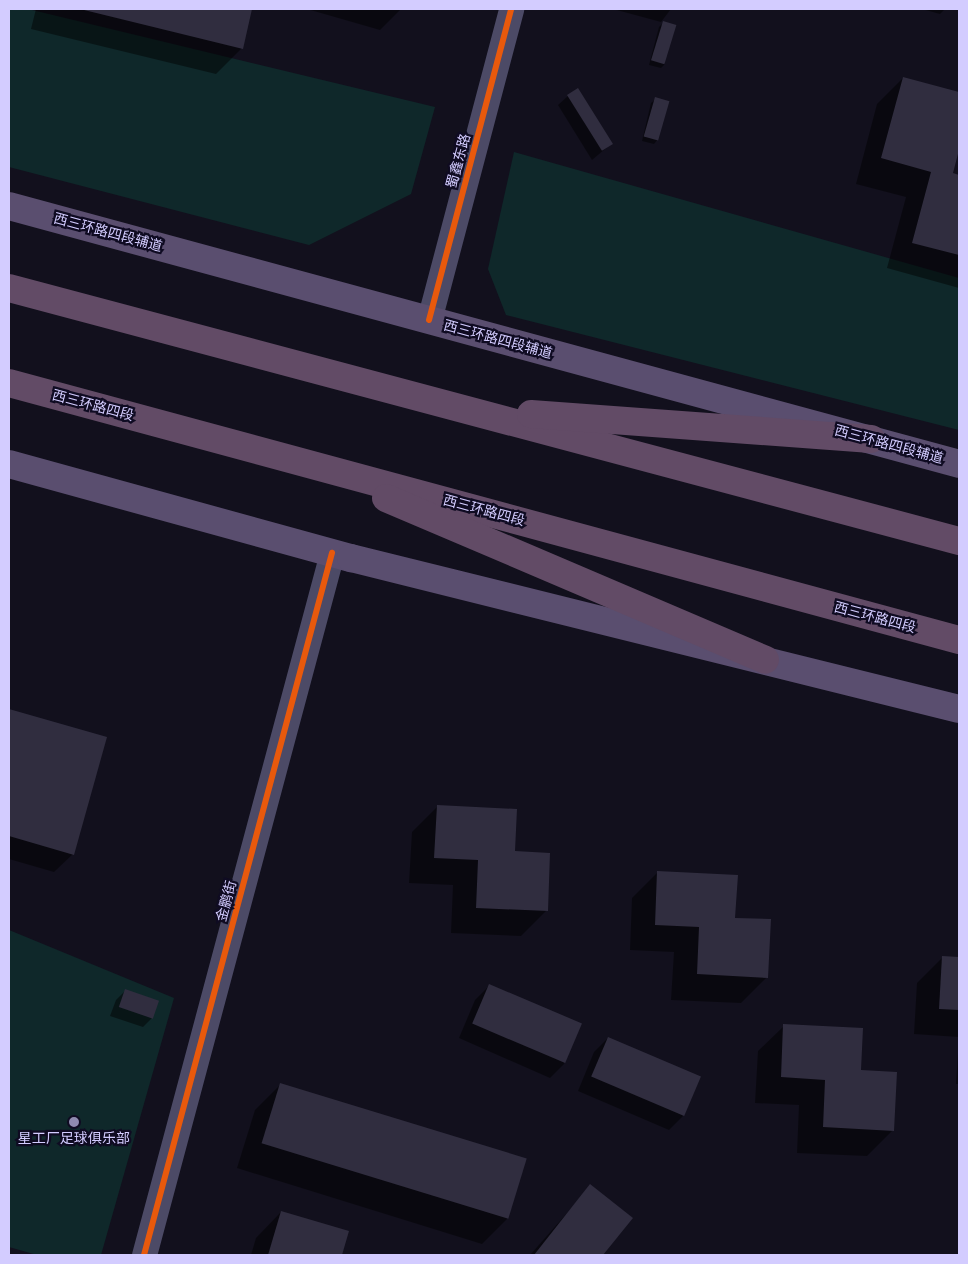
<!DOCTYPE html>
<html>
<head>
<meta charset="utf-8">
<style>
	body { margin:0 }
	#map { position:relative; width:968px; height:1264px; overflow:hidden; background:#12101d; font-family:Helvetica,"Noto Sans SC",sans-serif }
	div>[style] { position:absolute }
	.green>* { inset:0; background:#0f282a }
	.shadow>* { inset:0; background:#0007 }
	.building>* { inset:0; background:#302d3f; transform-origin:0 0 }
	.minor>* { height:25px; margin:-12.5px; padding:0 12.5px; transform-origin:12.5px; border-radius:12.5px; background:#4c4a66 }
	.major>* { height:28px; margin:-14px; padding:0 14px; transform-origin:14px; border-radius:14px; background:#5a4e6f }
	.highway>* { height:28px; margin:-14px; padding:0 14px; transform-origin:14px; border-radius:14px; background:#624b66 }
	.cycleway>* { height:6px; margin:-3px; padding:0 3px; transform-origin:3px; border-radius:3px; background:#e8590c }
	.dots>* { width:14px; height:14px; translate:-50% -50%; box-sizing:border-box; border:2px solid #0f0b22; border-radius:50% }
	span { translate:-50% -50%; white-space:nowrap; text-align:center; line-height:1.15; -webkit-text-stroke:4.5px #0f0b22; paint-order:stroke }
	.street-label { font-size:14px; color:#d3ccff }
	.poi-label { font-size:14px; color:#d3ccff }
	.frame { position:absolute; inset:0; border:10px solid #d3ccff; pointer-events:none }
</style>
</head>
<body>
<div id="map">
	<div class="green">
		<div style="clip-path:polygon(9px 9px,28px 9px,435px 107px,411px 194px,309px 245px,9px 167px)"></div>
		<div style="clip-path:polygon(514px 152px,959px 278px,959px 430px,506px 315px,488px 269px)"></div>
		<div style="clip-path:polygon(9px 930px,174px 998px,101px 1255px,37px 1255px,9px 1247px)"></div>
	</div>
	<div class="shadow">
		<div style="clip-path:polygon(36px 9px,251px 9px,241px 49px,216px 74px,31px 29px)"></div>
		<div style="clip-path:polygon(307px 9px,401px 9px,380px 30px)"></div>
		<div style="clip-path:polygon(613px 9px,671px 9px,661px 22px)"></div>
		<div style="clip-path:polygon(922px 9px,945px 9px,940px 14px)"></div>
		<div style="clip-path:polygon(663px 23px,665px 64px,661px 68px,649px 65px,659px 27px)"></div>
		<div style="clip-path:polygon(903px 78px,959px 94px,959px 145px,952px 174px,959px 176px,959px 288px,887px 268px,906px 197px,856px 184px,877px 104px)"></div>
		<div style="clip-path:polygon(568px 96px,611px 144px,592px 160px,558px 105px)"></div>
		<div style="clip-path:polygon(656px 99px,658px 139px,654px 144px,642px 141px,651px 103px)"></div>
		<div style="clip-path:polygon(9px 710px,106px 738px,73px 854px,54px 872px,9px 859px)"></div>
		<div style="clip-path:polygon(438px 806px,514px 852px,546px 911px,521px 936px,451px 933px,453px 885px,409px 883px,412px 832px)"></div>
		<div style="clip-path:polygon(658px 872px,734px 919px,767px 977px,741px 1003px,671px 1000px,674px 952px,630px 950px,632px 898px)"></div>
		<div style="clip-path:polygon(943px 957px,959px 958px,959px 1084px,956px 1084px,959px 1037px,914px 1034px,917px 983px)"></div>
		<div style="clip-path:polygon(489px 986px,580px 1025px,564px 1064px,550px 1078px,459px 1038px,475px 1000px)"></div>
		<div style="clip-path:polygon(125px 991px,153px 1017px,143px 1027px,110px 1016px,116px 1000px)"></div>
		<div style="clip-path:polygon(784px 1026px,860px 1072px,893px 1130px,867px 1156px,797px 1153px,799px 1105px,755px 1103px,758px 1051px)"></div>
		<div style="clip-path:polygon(608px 1038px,683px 1116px,669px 1130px,578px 1091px,594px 1052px)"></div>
		<div style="clip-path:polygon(281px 1084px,508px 1218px,482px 1244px,237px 1168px,255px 1110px)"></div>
		<div style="clip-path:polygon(591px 1186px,631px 1218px,602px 1255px,530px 1255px)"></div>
		<div style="clip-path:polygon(281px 1212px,348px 1232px,341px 1255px,251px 1255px,256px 1238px)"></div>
	</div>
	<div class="building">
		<div style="clip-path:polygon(80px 9px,252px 9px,243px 49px)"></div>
		<div style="left:663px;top:21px;width:14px;height:41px;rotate:17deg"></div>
		<div style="clip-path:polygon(903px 77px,959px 92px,959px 150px,953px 173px,959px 175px,959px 255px,912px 243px,931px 172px,881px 158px)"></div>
		<div style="left:578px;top:88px;width:66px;height:13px;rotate:58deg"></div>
		<div style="left:655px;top:97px;width:15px;height:41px;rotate:16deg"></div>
		<div style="clip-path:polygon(9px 709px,107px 737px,74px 855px,9px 836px)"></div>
		<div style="clip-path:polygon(437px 805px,517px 809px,515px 851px,550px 853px,548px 911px,476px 908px,478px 860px,434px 858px)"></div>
		<div style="clip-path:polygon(657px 871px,738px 875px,735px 918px,771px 919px,768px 978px,697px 974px,699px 927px,655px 925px)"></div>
		<div style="clip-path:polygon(942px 956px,959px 957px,959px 1010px,939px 1009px)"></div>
		<div style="left:489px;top:984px;width:101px;height:43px;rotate:23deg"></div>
		<div style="left:125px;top:989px;width:36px;height:19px;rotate:19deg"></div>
		<div style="clip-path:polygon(783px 1024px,863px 1028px,861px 1070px,897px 1072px,894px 1131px,823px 1127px,825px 1080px,781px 1077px)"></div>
		<div style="left:608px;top:1037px;width:101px;height:43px;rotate:23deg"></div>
		<div style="left:280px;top:1083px;width:258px;height:63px;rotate:17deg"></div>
		<div style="clip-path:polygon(590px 1184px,633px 1218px,603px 1255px,534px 1255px)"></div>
		<div style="clip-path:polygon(281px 1211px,349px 1231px,342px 1255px,268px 1255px)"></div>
	</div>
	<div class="minor">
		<div style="left:429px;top:320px;width:322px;rotate:-75.2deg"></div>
		<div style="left:144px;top:1255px;width:727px;rotate:-75.01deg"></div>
	</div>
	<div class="major">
		<div style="left:9px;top:206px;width:984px;rotate:15.19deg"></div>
		<div style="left:9px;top:464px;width:355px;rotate:15.4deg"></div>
		<div style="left:351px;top:558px;width:626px;rotate:13.95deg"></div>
	</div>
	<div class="highway">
		<div style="left:9px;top:288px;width:983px;rotate:14.91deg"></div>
		<div style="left:9px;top:383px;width:984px;rotate:15.14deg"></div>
		<div style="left:531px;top:414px;width:341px;rotate:4.2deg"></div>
		<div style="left:386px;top:498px;width:412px;rotate:23.1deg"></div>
	</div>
	<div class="cycleway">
		<div style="left:429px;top:320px;width:322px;rotate:-75.2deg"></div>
		<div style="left:144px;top:1255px;width:727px;rotate:-75.01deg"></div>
	</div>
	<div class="dots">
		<div style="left:74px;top:1122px;background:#8f8ab0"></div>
	</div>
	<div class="street-label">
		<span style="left:458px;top:161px;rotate:-75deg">蜀鑫东路</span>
		<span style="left:108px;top:232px;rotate:15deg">西三环路四段辅道</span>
		<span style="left:498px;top:339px;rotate:15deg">西三环路四段辅道</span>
		<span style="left:93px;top:405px;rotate:15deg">西三环路四段</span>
		<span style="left:889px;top:444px;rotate:15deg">西三环路四段辅道</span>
		<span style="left:484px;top:510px;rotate:15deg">西三环路四段</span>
		<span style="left:875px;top:617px;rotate:15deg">西三环路四段</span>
		<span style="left:226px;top:901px;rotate:-75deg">金鹏街</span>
	</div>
	<div class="poi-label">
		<span style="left:74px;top:1138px">星工厂足球俱乐部</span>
	</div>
	<div class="frame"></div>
</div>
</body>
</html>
